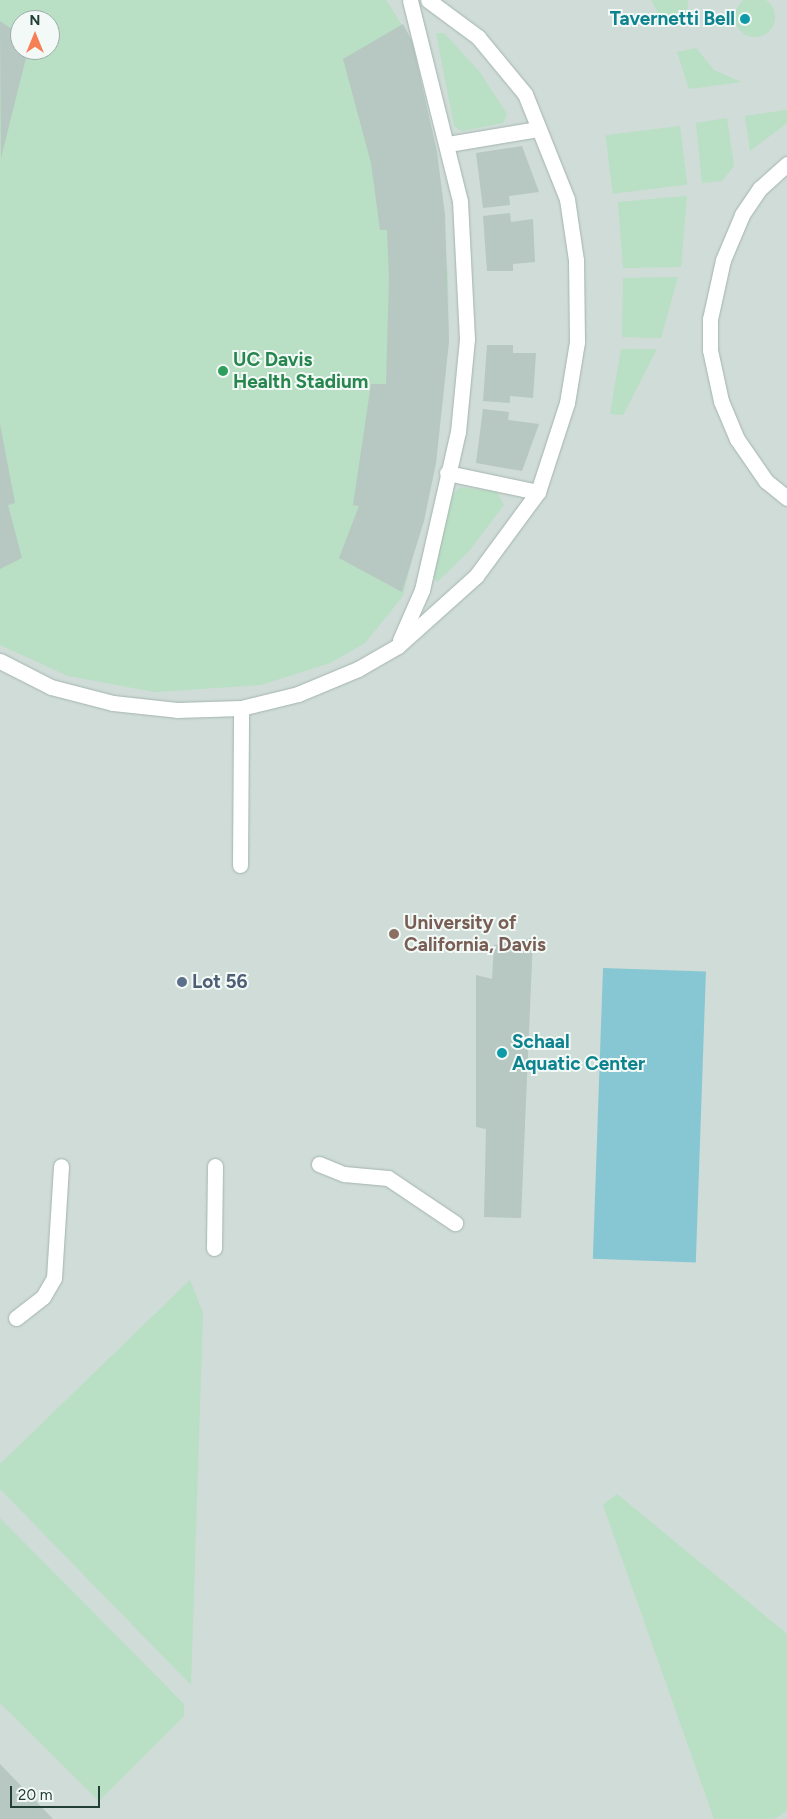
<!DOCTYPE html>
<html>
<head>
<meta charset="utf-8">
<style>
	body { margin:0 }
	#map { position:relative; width:787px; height:1819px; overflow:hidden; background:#e1ece8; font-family:Figtree,sans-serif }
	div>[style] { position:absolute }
	.built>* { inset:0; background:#cfdcd7 }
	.green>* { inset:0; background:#b9dfc4; transform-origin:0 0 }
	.round { border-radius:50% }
	.water>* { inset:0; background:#87c7d4; transform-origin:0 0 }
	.building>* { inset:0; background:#b7c7c1 }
	.roads { filter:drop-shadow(0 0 1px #a4b4af) drop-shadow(0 0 1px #a4b4af) }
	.minor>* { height:15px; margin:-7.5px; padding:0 7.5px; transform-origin:7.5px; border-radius:7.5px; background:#fff }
	.dots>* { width:14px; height:14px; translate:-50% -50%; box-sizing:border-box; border:2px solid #f2f9f6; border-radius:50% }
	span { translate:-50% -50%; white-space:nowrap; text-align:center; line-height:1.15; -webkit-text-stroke:4px #f2f9f6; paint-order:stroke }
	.culture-label { font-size:19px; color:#0d838f; font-weight:700 }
	.right { translate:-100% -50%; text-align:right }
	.left { translate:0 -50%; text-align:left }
	.leisure-label { font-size:19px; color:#27864d; font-weight:700 }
	.education-label { font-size:19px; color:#785e54; font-weight:700 }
	.service-label { font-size:19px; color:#4e5e75; font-weight:700 }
	.north { position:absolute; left:10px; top:10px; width:50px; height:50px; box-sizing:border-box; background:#f2f9f6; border:1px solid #9eaeaa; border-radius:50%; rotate:0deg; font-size:14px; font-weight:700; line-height:20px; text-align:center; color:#213e37 }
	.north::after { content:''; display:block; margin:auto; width:18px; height:22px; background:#f77f55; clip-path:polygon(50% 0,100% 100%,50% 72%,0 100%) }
	.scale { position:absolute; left:10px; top:1786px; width:90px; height:22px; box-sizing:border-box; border:2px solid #213e37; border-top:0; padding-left:6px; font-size:15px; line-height:18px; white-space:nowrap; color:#213e37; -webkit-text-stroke:4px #f2f9f6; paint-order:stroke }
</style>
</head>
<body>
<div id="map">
	<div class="built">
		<div style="clip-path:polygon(evenodd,0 0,787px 0,787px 1819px,0 1819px,0 0,20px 20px,50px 20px,50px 50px,20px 50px,20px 20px)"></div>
	</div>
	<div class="green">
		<div class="round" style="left:735px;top:-3px;width:40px;height:40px"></div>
		<div style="clip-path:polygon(evenodd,0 0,386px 0,412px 41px,437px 152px,448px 276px,449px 341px,436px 463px,403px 596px,365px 643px,330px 663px,261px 685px,155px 692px,68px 676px,0 645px,0 0,20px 20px,50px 20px,50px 50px,20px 50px,20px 20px)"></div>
		<div style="clip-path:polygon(651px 0,688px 0,687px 13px,662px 20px)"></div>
		<div style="clip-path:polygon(436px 33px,444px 33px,479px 71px,507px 114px,503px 123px,462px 131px,454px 126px)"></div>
		<div style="clip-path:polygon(696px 48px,714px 70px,741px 82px,689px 89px,677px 52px)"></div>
		<div style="clip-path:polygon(787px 110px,787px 123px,750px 151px,745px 116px)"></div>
		<div style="clip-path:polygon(727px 118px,734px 166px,722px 181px,702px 183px,696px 123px)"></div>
		<div style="left:680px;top:126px;width:59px;height:75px;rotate:83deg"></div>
		<div style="clip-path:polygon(687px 196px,681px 267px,623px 268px,618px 202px)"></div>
		<div style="clip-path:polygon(678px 277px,661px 338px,622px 337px,623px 278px)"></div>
		<div style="clip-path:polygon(621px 349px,657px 349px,623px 415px,610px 414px)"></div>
		<div style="clip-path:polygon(460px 487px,497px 492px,504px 505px,469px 551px,437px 582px,433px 577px,452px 495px)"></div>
		<div style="clip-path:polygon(190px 1280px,203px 1313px,191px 1685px,0 1489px,0 1464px)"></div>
		<div style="clip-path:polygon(617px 1494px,787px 1634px,787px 1810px,775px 1819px,714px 1819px,603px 1505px)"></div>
		<div style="clip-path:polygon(0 1518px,184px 1704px,184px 1716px,99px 1801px,0 1703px)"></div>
	</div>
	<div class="water">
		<div style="left:603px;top:968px;width:103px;height:291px;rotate:2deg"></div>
	</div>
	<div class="building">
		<div style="clip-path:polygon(0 21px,20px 35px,20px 50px,28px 50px,1px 158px)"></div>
		<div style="clip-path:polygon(403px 24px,412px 41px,437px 152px,445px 215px,449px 341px,436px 463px,424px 521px,402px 592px,339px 558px,359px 506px,353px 505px,371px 384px,386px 384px,389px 278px,387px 230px,380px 230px,371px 163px,343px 59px)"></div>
		<div style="clip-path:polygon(522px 146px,539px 192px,509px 196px,510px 205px,483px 208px,476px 153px)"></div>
		<div style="clip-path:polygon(510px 213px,511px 222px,533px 219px,535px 262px,513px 264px,513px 271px,487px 271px,483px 216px)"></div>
		<div style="clip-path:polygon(487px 345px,513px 345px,513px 353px,536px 353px,533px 398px,510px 396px,510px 403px,483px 401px)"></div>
		<div style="clip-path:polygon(483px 409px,509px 412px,508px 420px,539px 424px,522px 471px,476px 463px)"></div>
		<div style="clip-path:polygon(0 424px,15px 503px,8px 505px,22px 558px,0 569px)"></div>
		<div style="clip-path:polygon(533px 938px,521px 1218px,484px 1217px,486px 1129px,476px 1127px,476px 975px,492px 979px,494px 945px)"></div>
		<div style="clip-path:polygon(0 1764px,53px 1819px,0 1819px)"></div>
	</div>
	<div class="roads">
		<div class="minor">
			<div style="left:448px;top:144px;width:91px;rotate:-9.5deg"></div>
			<div style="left:787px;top:164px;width:36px;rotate:138deg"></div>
			<div style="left:760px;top:188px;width:32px;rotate:124deg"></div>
			<div style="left:742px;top:215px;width:49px;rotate:112.9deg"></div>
			<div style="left:723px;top:260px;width:60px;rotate:102.4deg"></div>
			<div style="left:710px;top:319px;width:31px;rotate:90deg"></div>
			<div style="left:710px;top:350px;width:52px;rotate:77.8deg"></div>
			<div style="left:721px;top:401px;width:41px;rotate:67.2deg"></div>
			<div style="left:737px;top:439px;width:51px;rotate:55.4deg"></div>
			<div style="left:766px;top:481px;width:27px;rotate:39deg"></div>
			<div style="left:447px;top:473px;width:93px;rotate:11.8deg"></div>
			<div style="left:400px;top:640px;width:55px;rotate:-66.3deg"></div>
			<div style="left:422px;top:590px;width:162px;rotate:-77.2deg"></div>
			<div style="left:458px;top:432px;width:93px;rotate:-84.5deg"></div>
			<div style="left:467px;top:339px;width:138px;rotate:-92.9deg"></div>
			<div style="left:460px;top:201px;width:207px;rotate:-104deg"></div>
			<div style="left:0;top:661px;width:57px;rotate:27deg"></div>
			<div style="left:51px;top:687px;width:64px;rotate:14.5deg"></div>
			<div style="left:113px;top:703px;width:64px;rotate:6.2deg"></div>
			<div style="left:177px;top:710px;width:64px;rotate:-1.8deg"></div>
			<div style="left:241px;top:708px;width:59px;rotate:-13.8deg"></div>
			<div style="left:298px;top:694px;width:65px;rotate:-22.6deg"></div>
			<div style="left:358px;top:669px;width:46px;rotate:-29.9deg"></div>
			<div style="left:398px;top:646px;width:105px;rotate:-41.9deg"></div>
			<div style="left:476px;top:576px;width:104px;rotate:-53.6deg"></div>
			<div style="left:538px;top:492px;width:94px;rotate:-72deg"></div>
			<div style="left:567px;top:403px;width:62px;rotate:-80.7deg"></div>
			<div style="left:577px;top:342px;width:82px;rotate:-90.7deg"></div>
			<div style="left:576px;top:260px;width:62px;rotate:-98.4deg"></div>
			<div style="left:567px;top:199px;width:113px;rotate:-111.8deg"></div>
			<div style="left:525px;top:94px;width:74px;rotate:-129.5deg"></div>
			<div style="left:478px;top:37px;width:62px;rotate:-143.5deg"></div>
			<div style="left:240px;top:865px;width:157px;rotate:-89.6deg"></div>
			<div style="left:319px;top:1164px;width:27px;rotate:22deg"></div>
			<div style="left:344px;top:1174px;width:44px;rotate:5.2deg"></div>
			<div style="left:388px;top:1178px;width:81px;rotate:33.9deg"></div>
			<div style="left:214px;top:1248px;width:82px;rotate:-89.3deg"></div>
			<div style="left:16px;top:1318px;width:34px;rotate:-38deg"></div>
			<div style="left:43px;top:1297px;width:22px;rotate:-60deg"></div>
			<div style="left:54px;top:1278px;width:112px;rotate:-86.4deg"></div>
		</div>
	</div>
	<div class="dots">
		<div style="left:745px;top:19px;background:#0f9aa8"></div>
		<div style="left:223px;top:371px;background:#2e9e5b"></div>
		<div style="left:394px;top:934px;background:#8d6e63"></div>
		<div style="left:182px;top:982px;background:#5c6f8a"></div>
		<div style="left:502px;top:1053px;background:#0f9aa8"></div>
	</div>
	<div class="culture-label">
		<span class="right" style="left:735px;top:19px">Tavernetti Bell</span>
		<span class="left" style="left:512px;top:1053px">Schaal<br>Aquatic Center</span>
	</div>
	<div class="leisure-label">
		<span class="left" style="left:233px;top:371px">UC Davis<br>Health Stadium</span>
	</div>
	<div class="education-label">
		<span class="left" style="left:404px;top:934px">University of<br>California, Davis</span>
	</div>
	<div class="service-label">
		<span class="left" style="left:192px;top:982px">Lot 56</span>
	</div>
	<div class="north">N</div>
	<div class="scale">20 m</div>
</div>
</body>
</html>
